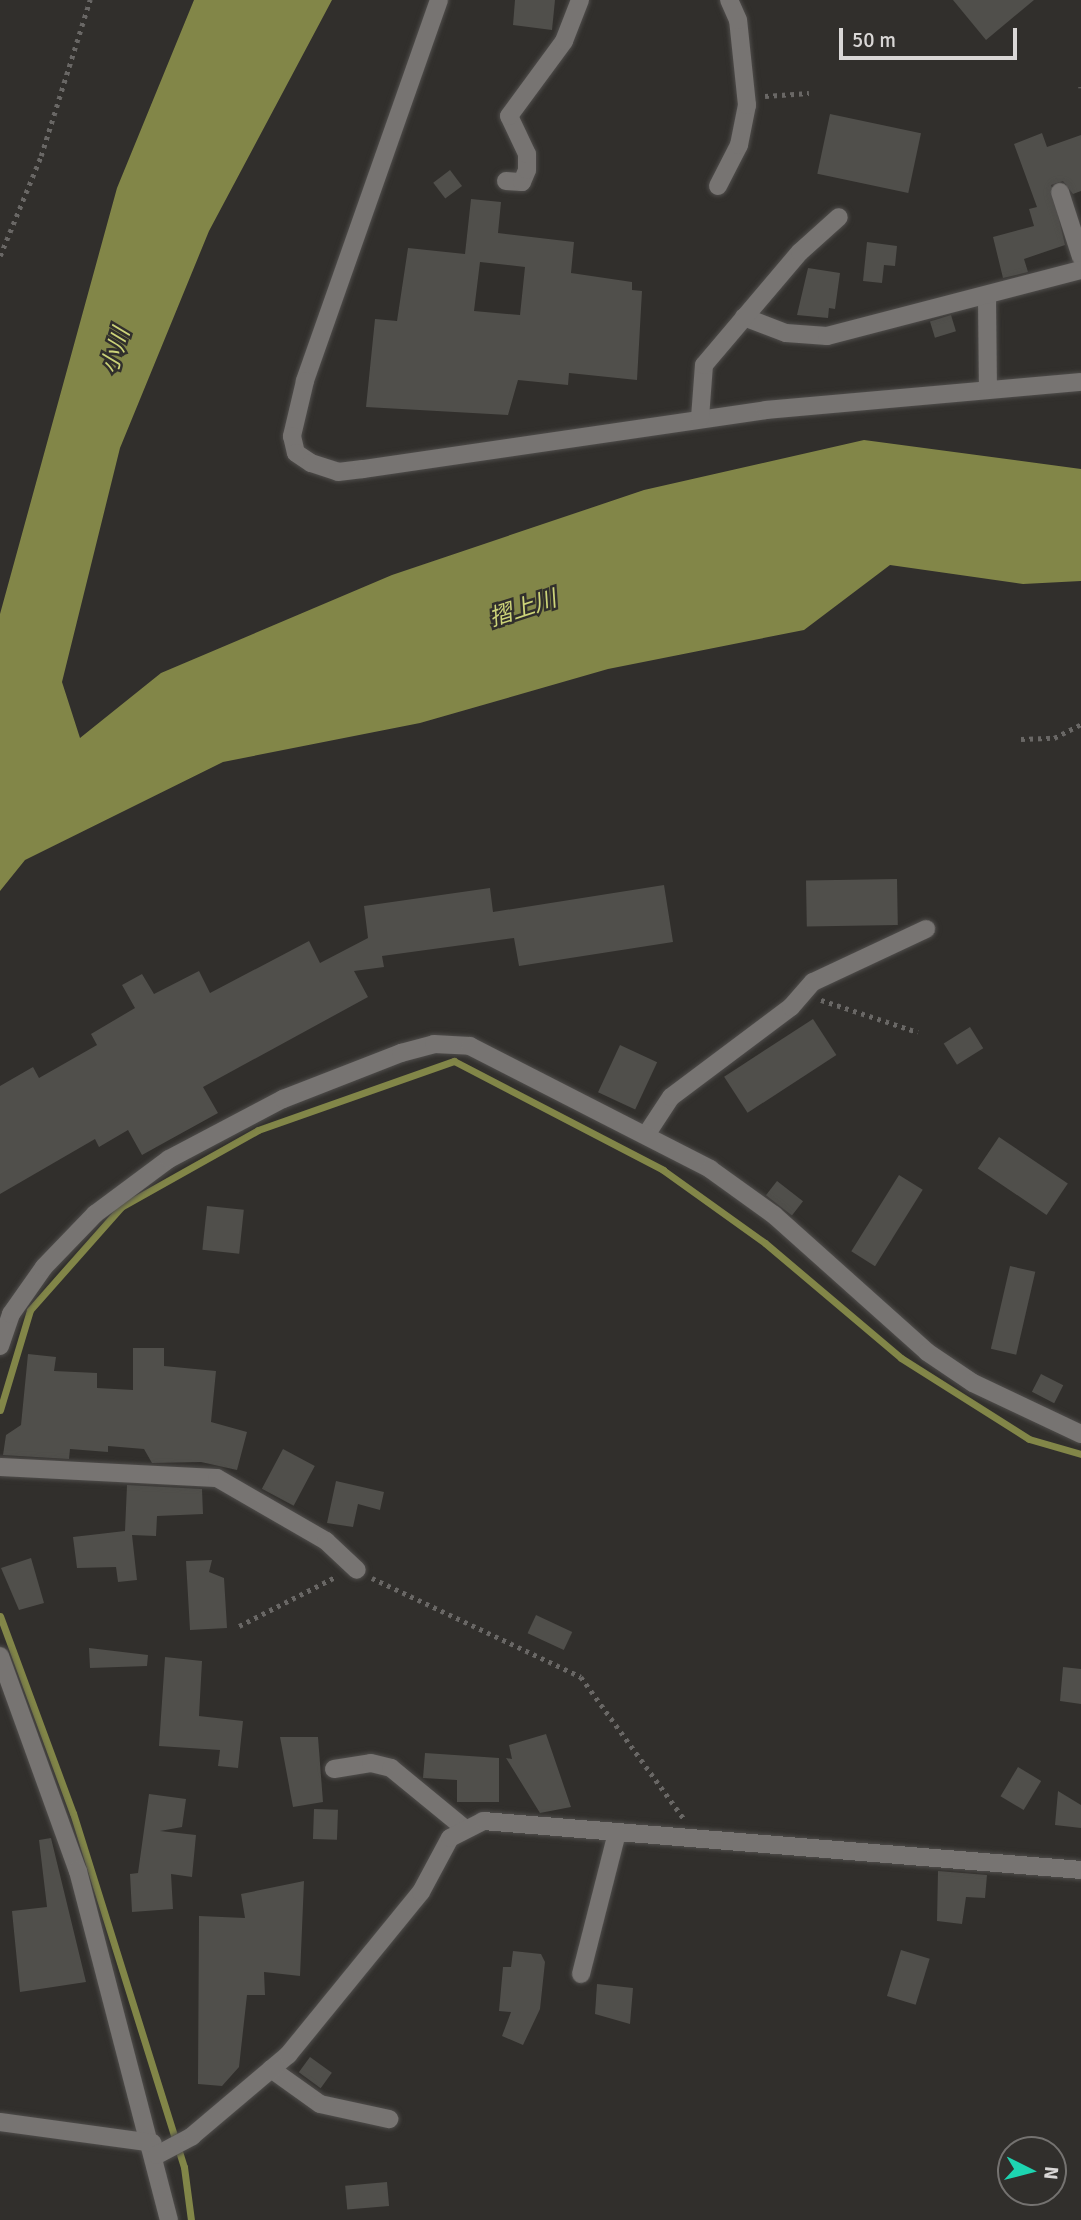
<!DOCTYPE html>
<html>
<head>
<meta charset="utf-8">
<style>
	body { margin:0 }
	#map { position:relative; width:1081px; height:2220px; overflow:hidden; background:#312f2c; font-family:Signika,"Noto Sans JP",sans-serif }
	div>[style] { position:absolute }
	.water>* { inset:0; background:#828648 }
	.stream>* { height:7px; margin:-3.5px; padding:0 3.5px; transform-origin:3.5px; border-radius:3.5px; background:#828648 }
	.building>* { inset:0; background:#504f4b; transform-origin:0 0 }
	.path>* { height:4.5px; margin-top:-2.25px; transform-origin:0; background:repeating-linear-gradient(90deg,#696765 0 3.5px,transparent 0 8.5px) }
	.roads { filter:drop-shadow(0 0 2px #4f4d4b) drop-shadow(0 0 2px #4f4d4b) }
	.street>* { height:18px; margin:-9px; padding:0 9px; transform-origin:9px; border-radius:9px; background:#777472 }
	span { translate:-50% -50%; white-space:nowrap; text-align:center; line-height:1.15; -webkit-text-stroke:5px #312f2c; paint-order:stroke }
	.water-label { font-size:23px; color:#cdd479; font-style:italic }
	.north { position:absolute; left:997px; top:2136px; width:70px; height:70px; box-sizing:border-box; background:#312f2c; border:2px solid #747270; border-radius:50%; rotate:96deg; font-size:19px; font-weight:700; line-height:28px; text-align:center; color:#d9d7d6 }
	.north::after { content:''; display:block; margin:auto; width:24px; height:32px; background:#1dd5b1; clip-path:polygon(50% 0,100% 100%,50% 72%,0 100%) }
	.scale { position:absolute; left:839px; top:28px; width:178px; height:32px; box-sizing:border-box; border:4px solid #d9d7d6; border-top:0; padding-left:9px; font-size:21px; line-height:24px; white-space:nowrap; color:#d9d7d6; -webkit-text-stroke:5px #312f2c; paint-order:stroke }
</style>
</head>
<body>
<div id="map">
	<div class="water">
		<div style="clip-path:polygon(194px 0,332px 0,209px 231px,120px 448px,62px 682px,80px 738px,161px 673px,392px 575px,644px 490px,864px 440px,1081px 469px,1081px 581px,1023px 584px,890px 565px,804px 630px,608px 669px,420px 723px,223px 762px,25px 860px,0 891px,0 614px,117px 188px)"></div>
	</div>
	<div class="stream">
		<div style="left:0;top:1410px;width:104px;rotate:-73.3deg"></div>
		<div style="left:30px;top:1310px;width:137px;rotate:-48.5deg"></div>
		<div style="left:121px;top:1207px;width:157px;rotate:-29.3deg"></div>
		<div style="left:258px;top:1130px;width:208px;rotate:-19.4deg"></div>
		<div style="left:454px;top:1061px;width:236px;rotate:27.5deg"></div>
		<div style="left:663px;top:1170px;width:125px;rotate:35.6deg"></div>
		<div style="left:765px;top:1243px;width:178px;rotate:40.2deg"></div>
		<div style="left:901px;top:1358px;width:151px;rotate:32.3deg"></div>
		<div style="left:1029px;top:1439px;width:54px;rotate:16.1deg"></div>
		<div style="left:0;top:1616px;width:210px;rotate:69.7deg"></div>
		<div style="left:73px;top:1813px;width:371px;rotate:72.6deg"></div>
		<div style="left:184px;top:2167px;width:53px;rotate:82.5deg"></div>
	</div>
	<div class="building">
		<div style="clip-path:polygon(515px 0,555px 0,552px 30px,513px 25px)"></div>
		<div style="clip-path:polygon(953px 0,1034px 0,986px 40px)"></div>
		<div style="left:830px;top:114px;width:93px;height:61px;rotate:12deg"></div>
		<div style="clip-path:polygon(1042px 133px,1047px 147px,1081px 135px,1081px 191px,1073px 194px,1063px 181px,1051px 185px,1065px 245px,1024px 259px,1028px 272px,1003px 278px,993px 237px,1034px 226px,1029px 209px,1037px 207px,1014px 144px)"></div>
		<div style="left:450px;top:170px;width:20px;height:21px;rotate:53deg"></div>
		<div style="clip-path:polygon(evenodd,471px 199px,501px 202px,498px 233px,574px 242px,571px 273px,632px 282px,632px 290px,642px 291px,637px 380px,569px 373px,568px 385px,518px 380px,508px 415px,366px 407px,375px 319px,397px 321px,408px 248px,465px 254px,471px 199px,480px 262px,525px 267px,520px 315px,474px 311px,480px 262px)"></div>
		<div style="clip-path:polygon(867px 242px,897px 246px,895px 266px,884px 265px,882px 283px,863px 281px)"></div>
		<div style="clip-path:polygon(808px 268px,840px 273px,835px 309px,829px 308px,828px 318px,797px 315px)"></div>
		<div style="left:951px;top:315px;width:17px;height:22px;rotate:73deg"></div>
		<div style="left:897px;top:879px;width:46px;height:91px;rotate:89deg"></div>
		<div style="clip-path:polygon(664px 885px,673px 942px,519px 966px,514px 938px,382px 956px,384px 967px,354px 971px,368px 997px,203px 1087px,218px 1113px,142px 1155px,128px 1130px,99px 1147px,95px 1139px,0 1194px,0 1086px,33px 1067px,39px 1078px,97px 1045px,91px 1034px,135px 1008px,122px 985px,142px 974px,154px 994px,199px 971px,210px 993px,309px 941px,320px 963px,368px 938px,364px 906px,490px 888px,493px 912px)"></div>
		<div style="left:813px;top:1019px;width:43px;height:106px;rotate:57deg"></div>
		<div style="left:970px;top:1027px;width:25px;height:31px;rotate:58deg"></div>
		<div style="left:620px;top:1045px;width:41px;height:52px;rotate:25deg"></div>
		<div style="left:999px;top:1137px;width:83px;height:38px;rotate:34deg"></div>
		<div style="left:899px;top:1175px;width:28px;height:90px;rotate:32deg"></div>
		<div style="left:777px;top:1181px;width:33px;height:18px;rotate:38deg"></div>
		<div style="left:207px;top:1206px;width:37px;height:44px;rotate:6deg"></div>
		<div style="left:1010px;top:1266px;width:26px;height:85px;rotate:13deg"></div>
		<div style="clip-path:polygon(133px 1348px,164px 1348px,164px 1366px,216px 1371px,211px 1422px,247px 1432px,237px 1470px,201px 1462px,152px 1463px,144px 1449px,108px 1446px,108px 1452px,70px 1449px,69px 1459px,3px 1455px,6px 1435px,21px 1425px,28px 1354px,56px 1357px,54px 1371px,97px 1373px,97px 1388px,133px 1390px)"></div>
		<div style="left:1041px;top:1374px;width:25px;height:20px;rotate:27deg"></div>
		<div style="left:283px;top:1449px;width:36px;height:45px;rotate:28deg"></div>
		<div style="clip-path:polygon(336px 1481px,384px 1492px,380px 1510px,358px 1504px,353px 1527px,327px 1523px)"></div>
		<div style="clip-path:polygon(127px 1485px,202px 1489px,203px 1514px,157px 1516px,156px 1536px,132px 1535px,137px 1580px,118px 1582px,116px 1567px,77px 1568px,73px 1537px,125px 1531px)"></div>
		<div style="clip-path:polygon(31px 1558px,44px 1603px,19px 1610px,1px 1568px)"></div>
		<div style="clip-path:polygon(212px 1560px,209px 1572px,224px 1578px,227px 1628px,190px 1630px,186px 1561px)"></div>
		<div style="left:536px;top:1615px;width:40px;height:20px;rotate:25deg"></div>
		<div style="clip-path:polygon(89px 1648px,148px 1655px,147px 1666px,90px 1668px)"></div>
		<div style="clip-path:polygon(165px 1657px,202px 1661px,199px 1716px,243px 1721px,238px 1768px,218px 1766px,220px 1750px,159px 1746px)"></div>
		<div style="clip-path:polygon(1063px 1667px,1081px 1669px,1081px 1704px,1060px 1701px)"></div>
		<div style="clip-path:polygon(546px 1734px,571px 1807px,540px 1813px,506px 1758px,512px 1759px,509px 1745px)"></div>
		<div style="clip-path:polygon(280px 1737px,318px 1737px,323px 1802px,293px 1807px)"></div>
		<div style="clip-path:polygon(425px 1753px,499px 1758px,499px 1802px,457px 1802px,457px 1780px,423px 1778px)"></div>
		<div style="left:1018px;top:1767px;width:27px;height:34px;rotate:31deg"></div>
		<div style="clip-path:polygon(1058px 1791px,1081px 1805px,1081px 1828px,1055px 1825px)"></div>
		<div style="clip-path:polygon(149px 1794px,186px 1799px,182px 1827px,160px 1831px,196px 1835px,192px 1877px,171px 1874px,173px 1909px,132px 1912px,130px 1874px,138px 1873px)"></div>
		<div style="left:314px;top:1809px;width:24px;height:30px;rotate:2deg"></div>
		<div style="clip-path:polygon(51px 1838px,86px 1982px,20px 1992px,12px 1911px,47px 1907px,39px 1840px)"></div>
		<div style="clip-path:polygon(938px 1871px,987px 1875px,985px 1898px,966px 1897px,962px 1924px,937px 1921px)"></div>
		<div style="clip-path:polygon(304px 1881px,300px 1976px,264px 1972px,265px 1995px,247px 1995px,239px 2067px,222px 2086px,198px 2084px,199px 1916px,245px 1918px,241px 1894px)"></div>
		<div style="left:901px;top:1950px;width:30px;height:48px;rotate:17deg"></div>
		<div style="clip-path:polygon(513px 1951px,541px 1954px,545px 1962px,540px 2009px,523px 2045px,502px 2036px,511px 2012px,499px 2011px,503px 1967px,511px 1967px)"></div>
		<div style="clip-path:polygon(597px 1984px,633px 1988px,630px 2024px,595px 2014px)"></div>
		<div style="left:310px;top:2057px;width:27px;height:19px;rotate:36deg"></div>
		<div style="left:387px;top:2182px;width:24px;height:42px;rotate:85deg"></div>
	</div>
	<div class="path">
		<div style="left:1081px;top:87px;width:1px;rotate:90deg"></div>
		<div style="left:765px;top:96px;width:44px;rotate:-3.9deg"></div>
		<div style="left:0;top:256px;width:108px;rotate:-67.7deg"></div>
		<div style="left:41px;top:156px;width:164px;rotate:-72.6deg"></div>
		<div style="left:1021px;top:739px;width:33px;rotate:-2deg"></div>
		<div style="left:1054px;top:738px;width:30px;rotate:-27deg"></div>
		<div style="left:821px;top:1000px;width:102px;rotate:18.3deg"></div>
		<div style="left:372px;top:1578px;width:231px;rotate:25.3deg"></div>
		<div style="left:581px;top:1677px;width:175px;rotate:54deg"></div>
		<div style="left:239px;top:1626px;width:108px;rotate:-27deg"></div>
	</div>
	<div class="roads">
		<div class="street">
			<div style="left:439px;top:0;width:404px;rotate:109.4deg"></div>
			<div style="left:305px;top:381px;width:57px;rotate:103.3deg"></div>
			<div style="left:292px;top:436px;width:17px;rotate:77deg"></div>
			<div style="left:296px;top:453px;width:18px;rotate:34deg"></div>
			<div style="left:311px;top:463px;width:28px;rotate:18deg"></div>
			<div style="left:338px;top:472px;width:25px;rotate:-7deg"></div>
			<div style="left:363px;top:469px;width:407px;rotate:-8.3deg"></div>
			<div style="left:766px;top:410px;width:316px;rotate:-5.1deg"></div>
			<div style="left:506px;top:181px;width:16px;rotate:4deg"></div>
			<div style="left:522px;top:182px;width:13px;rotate:-67deg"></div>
			<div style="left:527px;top:170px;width:16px;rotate:-90deg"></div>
			<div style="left:527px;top:154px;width:42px;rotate:-115.3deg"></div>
			<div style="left:509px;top:116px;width:93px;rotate:-53.7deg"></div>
			<div style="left:564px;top:41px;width:44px;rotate:-68.7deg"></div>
			<div style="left:718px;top:186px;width:46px;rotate:-62.9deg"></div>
			<div style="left:739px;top:145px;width:41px;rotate:-78.7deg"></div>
			<div style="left:747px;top:105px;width:85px;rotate:-96deg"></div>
			<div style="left:738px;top:20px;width:22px;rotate:-114deg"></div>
			<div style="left:1060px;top:192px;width:68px;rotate:72.1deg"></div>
			<div style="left:987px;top:298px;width:90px;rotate:89.4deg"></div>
			<div style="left:744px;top:317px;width:45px;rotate:20.9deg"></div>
			<div style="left:786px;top:333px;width:41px;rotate:4.2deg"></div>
			<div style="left:827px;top:336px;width:262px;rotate:-14.6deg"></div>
			<div style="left:700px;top:418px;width:53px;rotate:-85.7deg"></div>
			<div style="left:704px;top:365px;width:148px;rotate:-49.7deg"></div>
			<div style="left:800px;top:252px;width:52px;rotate:-41.9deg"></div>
			<div style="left:646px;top:1135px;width:45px;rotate:-56.7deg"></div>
			<div style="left:671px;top:1097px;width:150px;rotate:-36.9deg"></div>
			<div style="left:791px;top:1007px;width:33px;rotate:-49deg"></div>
			<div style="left:813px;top:982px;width:125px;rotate:-25.1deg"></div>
			<div style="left:0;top:1346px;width:34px;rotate:-71deg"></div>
			<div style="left:11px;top:1314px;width:57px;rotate:-54.9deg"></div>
			<div style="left:44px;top:1267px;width:74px;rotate:-46.1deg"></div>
			<div style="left:95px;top:1214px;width:92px;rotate:-36.6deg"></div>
			<div style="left:169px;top:1159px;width:129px;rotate:-27.8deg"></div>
			<div style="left:283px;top:1099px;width:127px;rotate:-21.3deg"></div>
			<div style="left:401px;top:1053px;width:34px;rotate:-15deg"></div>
			<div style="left:434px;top:1044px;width:36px;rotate:3deg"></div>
			<div style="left:470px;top:1046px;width:270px;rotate:27.1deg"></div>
			<div style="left:710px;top:1169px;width:79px;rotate:35.7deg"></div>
			<div style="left:774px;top:1215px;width:205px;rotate:41.8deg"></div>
			<div style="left:927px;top:1352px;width:55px;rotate:34deg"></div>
			<div style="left:973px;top:1383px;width:119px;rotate:25.3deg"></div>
			<div style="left:0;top:1467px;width:217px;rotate:2.9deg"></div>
			<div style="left:217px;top:1478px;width:126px;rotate:30deg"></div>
			<div style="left:326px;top:1541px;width:42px;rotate:43.1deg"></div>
			<div style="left:0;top:1656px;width:229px;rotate:70.1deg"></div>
			<div style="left:78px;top:1871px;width:361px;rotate:75.4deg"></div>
			<div style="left:334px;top:1769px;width:37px;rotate:-9deg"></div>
			<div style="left:371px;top:1763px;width:21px;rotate:14deg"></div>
			<div style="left:391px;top:1768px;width:94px;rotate:39.4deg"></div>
			<div style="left:581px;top:1974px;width:146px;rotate:-75.7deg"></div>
			<div style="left:271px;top:2069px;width:60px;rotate:35.5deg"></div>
			<div style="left:320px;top:2104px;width:71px;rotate:12.3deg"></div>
			<div style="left:0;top:2122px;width:154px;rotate:7.8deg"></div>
			<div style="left:157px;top:2155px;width:40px;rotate:-28deg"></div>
			<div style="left:192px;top:2136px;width:126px;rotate:-40.2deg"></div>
			<div style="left:288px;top:2055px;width:210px;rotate:-50.8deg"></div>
			<div style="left:421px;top:1892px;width:61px;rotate:-61.8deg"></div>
			<div style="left:450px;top:1838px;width:37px;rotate:-27deg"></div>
			<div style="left:483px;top:1821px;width:600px;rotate:4.68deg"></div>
		</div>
	</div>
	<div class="water-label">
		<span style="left:116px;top:351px;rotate:-73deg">小川</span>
		<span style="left:523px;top:609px;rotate:-18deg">摺上川</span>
	</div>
	<div class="north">N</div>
	<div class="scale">50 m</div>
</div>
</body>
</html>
